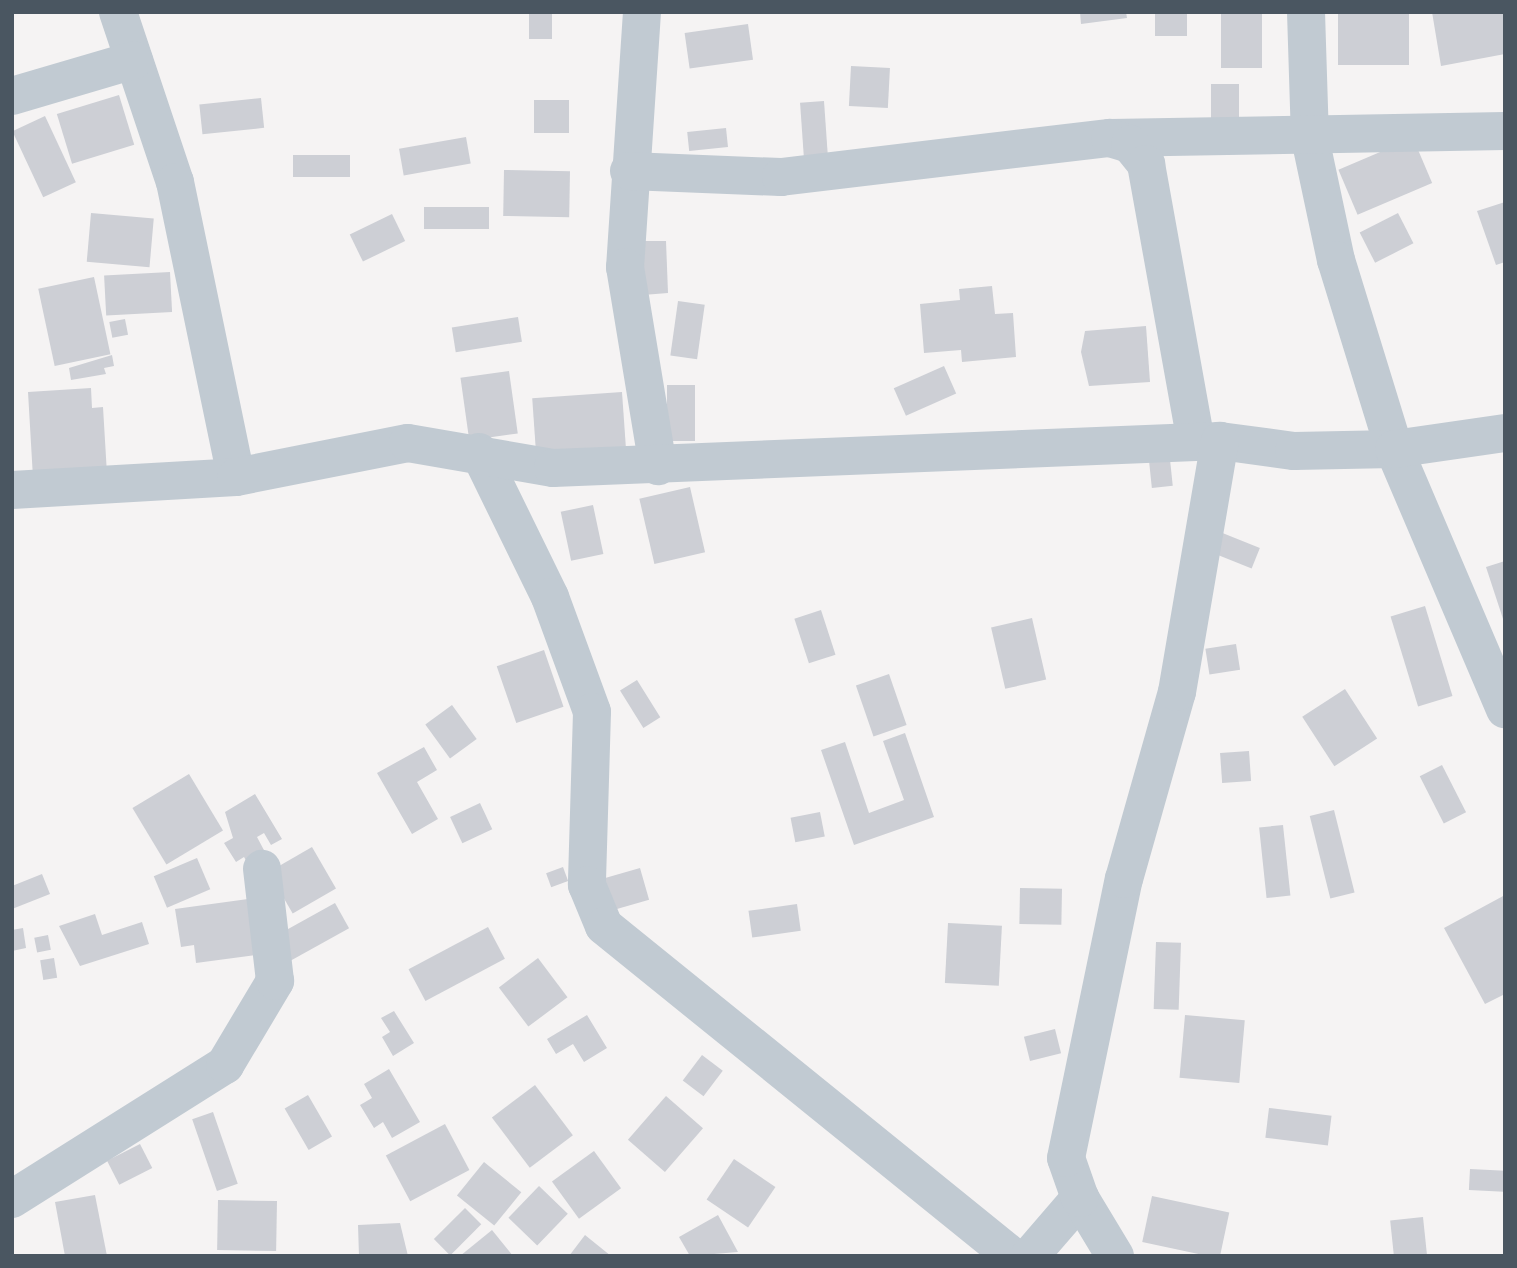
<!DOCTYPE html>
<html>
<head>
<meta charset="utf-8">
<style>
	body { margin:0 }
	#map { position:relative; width:1517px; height:1268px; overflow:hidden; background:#f5f3f3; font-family:Figtree,sans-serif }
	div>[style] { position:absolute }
	.building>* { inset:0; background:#cdcfd5; transform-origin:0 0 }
	.street>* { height:38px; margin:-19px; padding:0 19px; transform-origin:19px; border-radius:19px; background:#c1cad2 }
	span { translate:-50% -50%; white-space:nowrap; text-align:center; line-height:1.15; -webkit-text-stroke:7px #fff; paint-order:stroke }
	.frame { position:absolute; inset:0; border:14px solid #4a5661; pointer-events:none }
</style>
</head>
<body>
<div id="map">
	<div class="building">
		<div style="left:529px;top:12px;width:23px;height:27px"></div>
		<div style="clip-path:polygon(1080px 12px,1126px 12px,1127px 18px,1081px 24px)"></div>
		<div style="left:1155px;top:12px;width:32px;height:24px"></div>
		<div style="left:1221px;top:12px;width:41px;height:56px"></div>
		<div style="left:1338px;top:12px;width:71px;height:53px"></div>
		<div style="clip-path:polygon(1432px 12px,1505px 12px,1505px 54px,1441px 66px)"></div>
		<div style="left:748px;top:24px;width:36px;height:64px;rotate:82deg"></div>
		<div style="left:851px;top:66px;width:39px;height:40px;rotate:3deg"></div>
		<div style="left:1211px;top:84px;width:28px;height:41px"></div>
		<div style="left:119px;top:95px;width:52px;height:65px;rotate:73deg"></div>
		<div style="left:261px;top:98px;width:30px;height:62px;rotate:84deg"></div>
		<div style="left:534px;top:100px;width:35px;height:33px"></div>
		<div style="left:824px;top:101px;width:68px;height:24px;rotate:86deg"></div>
		<div style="left:45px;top:116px;width:73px;height:36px;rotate:65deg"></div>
		<div style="left:726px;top:128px;width:19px;height:39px;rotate:84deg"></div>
		<div style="left:466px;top:137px;width:27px;height:68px;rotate:80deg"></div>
		<div style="left:1413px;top:138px;width:49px;height:81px;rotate:67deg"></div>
		<div style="left:293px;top:155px;width:57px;height:22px"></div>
		<div style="left:504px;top:170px;width:66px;height:46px;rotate:1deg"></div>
		<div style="clip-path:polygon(1505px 202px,1505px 262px,1496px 265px,1477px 211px)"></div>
		<div style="left:489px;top:207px;width:22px;height:65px;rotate:90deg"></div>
		<div style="left:91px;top:213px;width:63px;height:49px;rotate:5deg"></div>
		<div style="left:1398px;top:213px;width:34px;height:43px;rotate:63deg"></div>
		<div style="left:392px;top:214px;width:30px;height:47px;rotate:64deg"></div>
		<div style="clip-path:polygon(633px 241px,666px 241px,668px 293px,630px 296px)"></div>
		<div style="left:170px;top:272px;width:40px;height:66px;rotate:87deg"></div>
		<div style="left:94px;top:277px;width:79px;height:57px;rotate:78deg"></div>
		<div style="clip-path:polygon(992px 286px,995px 314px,1013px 313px,1016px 357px,962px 362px,961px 350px,924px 353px,920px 304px,960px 300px,959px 289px)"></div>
		<div style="left:678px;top:301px;width:27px;height:55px;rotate:8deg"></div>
		<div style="left:518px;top:317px;width:25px;height:67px;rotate:81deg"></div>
		<div style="left:125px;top:319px;width:16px;height:16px;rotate:79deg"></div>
		<div style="clip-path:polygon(1146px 326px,1150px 382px,1089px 386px,1081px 352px,1085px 331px)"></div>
		<div style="clip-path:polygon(112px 355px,114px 366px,104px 368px,106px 374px,71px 380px,69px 368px)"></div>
		<div style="left:944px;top:366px;width:30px;height:55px;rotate:66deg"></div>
		<div style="left:509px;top:371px;width:63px;height:49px;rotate:82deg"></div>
		<div style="left:667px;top:385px;width:28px;height:56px"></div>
		<div style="clip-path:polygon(91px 388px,92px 408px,103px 407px,107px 474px,33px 478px,28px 392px)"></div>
		<div style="left:622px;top:392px;width:56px;height:90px;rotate:86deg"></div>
		<div style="left:1169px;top:450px;width:36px;height:21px;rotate:84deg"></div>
		<div style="left:690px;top:487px;width:67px;height:52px;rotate:77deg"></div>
		<div style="left:593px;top:505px;width:50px;height:33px;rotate:78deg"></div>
		<div style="left:1220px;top:532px;width:43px;height:22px;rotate:22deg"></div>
		<div style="clip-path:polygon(1505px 561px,1505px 622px,1504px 622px,1486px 567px)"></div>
		<div style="left:1425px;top:606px;width:94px;height:36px;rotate:73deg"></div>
		<div style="left:821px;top:610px;width:47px;height:28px;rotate:72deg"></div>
		<div style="left:1032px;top:618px;width:63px;height:42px;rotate:77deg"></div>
		<div style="left:1236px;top:644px;width:26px;height:31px;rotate:81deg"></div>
		<div style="left:544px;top:650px;width:60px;height:50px;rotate:71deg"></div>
		<div style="left:889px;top:674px;width:54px;height:35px;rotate:71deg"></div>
		<div style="left:637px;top:680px;width:44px;height:20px;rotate:58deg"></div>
		<div style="left:1345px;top:689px;width:59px;height:51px;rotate:57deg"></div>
		<div style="left:452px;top:705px;width:42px;height:33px;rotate:54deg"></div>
		<div style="clip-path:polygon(905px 733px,934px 817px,854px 845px,821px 750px,845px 742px,869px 813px,904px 800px,883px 741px)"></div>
		<div style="clip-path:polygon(424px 747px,437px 770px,417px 782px,438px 819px,412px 834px,377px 773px)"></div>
		<div style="left:1249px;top:751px;width:30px;height:29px;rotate:86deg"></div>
		<div style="left:1442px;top:765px;width:53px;height:25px;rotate:63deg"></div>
		<div style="left:189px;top:774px;width:66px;height:66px;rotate:59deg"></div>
		<div style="clip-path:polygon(255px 794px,282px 839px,271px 845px,264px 833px,257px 837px,266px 854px,248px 864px,244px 857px,236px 862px,224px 843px,233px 838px,225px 812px)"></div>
		<div style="left:480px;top:803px;width:29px;height:33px;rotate:65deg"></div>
		<div style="left:1334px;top:810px;width:85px;height:25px;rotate:76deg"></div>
		<div style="left:820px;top:812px;width:25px;height:30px;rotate:79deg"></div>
		<div style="left:1283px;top:825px;width:71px;height:24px;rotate:84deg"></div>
		<div style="left:312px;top:847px;width:48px;height:50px;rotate:60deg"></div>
		<div style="left:197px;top:858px;width:34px;height:47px;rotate:67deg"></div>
		<div style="left:563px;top:867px;width:15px;height:18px;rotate:70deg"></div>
		<div style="left:640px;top:868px;width:33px;height:38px;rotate:74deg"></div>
		<div style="clip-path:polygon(42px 874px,50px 894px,12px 909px,12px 886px)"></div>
		<div style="left:1020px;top:888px;width:42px;height:36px;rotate:1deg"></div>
		<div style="clip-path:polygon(1505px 895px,1505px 994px,1485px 1004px,1444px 928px)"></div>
		<div style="clip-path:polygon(248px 899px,256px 955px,196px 963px,194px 945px,181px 947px,175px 909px)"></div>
		<div style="left:335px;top:903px;width:29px;height:68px;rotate:61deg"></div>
		<div style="left:797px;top:904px;width:27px;height:49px;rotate:82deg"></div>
		<div style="clip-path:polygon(95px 914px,102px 935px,142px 922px,149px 944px,80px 966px,59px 926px)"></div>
		<div style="left:948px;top:923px;width:54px;height:60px;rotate:3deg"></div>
		<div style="left:488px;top:927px;width:36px;height:90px;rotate:62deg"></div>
		<div style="clip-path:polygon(23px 928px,26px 948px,12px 951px,12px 930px)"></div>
		<div style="left:48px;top:935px;width:15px;height:14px;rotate:79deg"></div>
		<div style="left:1156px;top:942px;width:25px;height:67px;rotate:2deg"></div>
		<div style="left:54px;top:958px;width:20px;height:14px;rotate:81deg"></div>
		<div style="left:538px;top:958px;width:49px;height:49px;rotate:53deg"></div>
		<div style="clip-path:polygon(394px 1011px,414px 1043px,393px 1056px,382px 1037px,390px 1032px,381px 1018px)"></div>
		<div style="clip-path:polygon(587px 1015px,607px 1048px,584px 1062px,573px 1044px,556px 1054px,547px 1039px)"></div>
		<div style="left:1185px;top:1015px;width:60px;height:63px;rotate:5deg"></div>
		<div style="left:1055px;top:1029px;width:25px;height:32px;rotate:76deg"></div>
		<div style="left:702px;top:1055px;width:26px;height:32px;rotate:37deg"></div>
		<div style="clip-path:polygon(389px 1069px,420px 1122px,392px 1138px,383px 1122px,374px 1128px,360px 1105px,372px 1098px,364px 1084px)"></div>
		<div style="left:535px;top:1085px;width:63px;height:54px;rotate:53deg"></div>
		<div style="left:308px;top:1095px;width:48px;height:27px;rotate:60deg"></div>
		<div style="left:666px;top:1096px;width:49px;height:58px;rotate:41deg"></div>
		<div style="left:1269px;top:1108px;width:63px;height:30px;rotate:7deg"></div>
		<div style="left:213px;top:1112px;width:76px;height:22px;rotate:71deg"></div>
		<div style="left:445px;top:1124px;width:52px;height:67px;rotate:62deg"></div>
		<div style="left:140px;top:1144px;width:27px;height:37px;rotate:63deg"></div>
		<div style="left:594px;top:1151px;width:46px;height:52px;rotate:54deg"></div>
		<div style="left:734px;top:1159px;width:50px;height:49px;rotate:34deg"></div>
		<div style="left:484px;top:1162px;width:48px;height:43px;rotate:39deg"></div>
		<div style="left:1470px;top:1169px;width:35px;height:21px;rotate:3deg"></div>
		<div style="left:539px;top:1186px;width:40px;height:44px;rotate:44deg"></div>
		<div style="clip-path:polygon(95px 1195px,107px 1256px,65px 1256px,55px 1202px)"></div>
		<div style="left:1152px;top:1196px;width:79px;height:47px;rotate:12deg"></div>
		<div style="left:218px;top:1200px;width:59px;height:50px;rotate:1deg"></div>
		<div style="left:465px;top:1208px;width:23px;height:44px;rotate:45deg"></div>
		<div style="clip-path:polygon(718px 1215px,738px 1252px,690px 1256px,679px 1237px)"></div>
		<div style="left:1423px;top:1217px;width:39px;height:33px;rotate:84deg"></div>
		<div style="clip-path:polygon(400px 1223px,408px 1256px,359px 1256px,358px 1225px)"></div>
		<div style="clip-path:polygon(492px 1230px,513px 1256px,460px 1256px)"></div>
		<div style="clip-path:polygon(585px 1235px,611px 1256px,569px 1256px)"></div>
	</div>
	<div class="street">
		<div style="left:118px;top:12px;width:179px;rotate:71.5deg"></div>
		<div style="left:175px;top:182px;width:301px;rotate:78.3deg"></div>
		<div style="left:642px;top:12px;width:256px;rotate:93.8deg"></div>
		<div style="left:625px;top:267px;width:202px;rotate:80.6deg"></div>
		<div style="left:1306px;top:12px;width:126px;rotate:88.2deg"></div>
		<div style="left:1310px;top:138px;width:125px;rotate:78deg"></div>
		<div style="left:1336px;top:260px;width:198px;rotate:72.9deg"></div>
		<div style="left:1394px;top:449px;width:283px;rotate:66.9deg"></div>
		<div style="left:12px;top:96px;width:127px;rotate:-16.4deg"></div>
		<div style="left:1110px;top:138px;width:395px;rotate:-1deg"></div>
		<div style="left:629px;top:171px;width:152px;rotate:2.3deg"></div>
		<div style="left:781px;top:177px;width:331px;rotate:-6.8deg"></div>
		<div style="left:1110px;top:138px;width:21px;rotate:17deg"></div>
		<div style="left:1130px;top:144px;width:26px;rotate:51deg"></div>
		<div style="left:1146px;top:164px;width:282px;rotate:79.8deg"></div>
		<div style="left:479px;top:452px;width:161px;rotate:63.9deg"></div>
		<div style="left:550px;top:597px;width:122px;rotate:69.9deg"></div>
		<div style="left:592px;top:712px;width:173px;rotate:91.7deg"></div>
		<div style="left:587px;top:885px;width:44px;rotate:67.5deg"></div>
		<div style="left:604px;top:926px;width:525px;rotate:38.97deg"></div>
		<div style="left:12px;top:490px;width:224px;rotate:-3.3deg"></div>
		<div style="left:236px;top:477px;width:175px;rotate:-11.2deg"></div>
		<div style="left:408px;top:443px;width:147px;rotate:9.8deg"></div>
		<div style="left:553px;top:468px;width:668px;rotate:-2.32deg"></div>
		<div style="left:1220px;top:441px;width:75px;rotate:7.7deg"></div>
		<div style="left:1294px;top:451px;width:100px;rotate:-1.1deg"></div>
		<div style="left:1394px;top:449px;width:112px;rotate:-8.2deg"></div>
		<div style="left:12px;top:1199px;width:252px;rotate:-32.2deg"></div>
		<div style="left:225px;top:1065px;width:98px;rotate:-59.2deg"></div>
		<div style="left:275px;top:981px;width:113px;rotate:-96.6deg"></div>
		<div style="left:1030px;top:1256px;width:77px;rotate:-49.2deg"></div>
		<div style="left:1115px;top:1256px;width:68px;rotate:-121.1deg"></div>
		<div style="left:1080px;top:1198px;width:42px;rotate:-109.3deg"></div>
		<div style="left:1066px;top:1158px;width:285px;rotate:-78.3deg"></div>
		<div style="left:1124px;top:879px;width:194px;rotate:-74.2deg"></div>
		<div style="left:1177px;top:692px;width:255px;rotate:-80.3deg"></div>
	</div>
	<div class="frame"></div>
</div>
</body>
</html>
